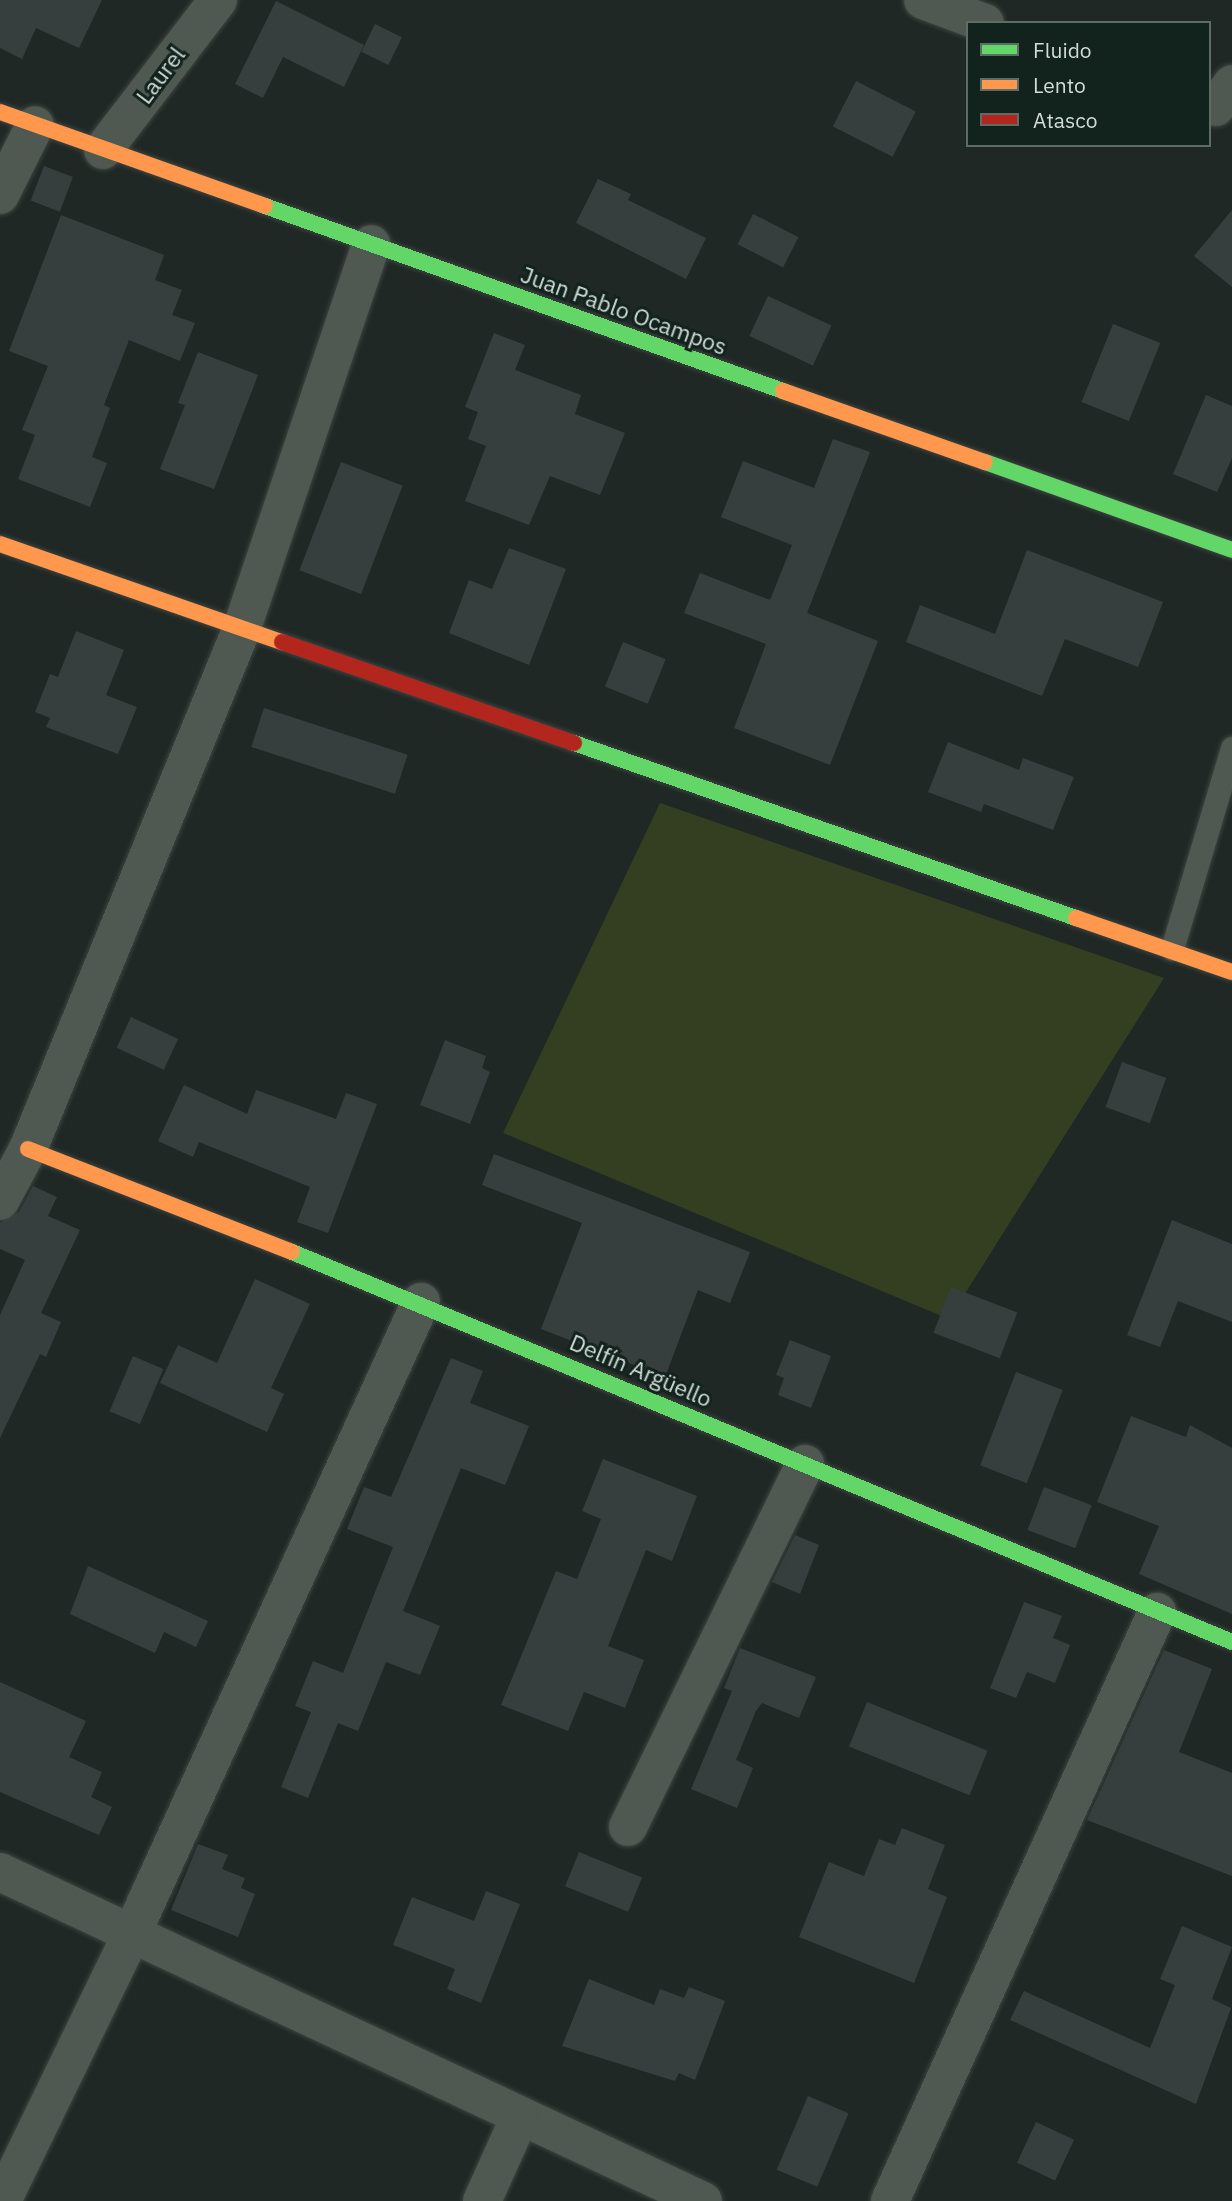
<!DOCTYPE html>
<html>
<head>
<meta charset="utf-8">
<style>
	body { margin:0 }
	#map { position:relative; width:1232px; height:2201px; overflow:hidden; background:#202825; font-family:"IBM Plex Sans",sans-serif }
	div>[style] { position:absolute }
	.green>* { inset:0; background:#333f20 }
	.building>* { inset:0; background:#373f3e; transform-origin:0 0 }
	.roads { filter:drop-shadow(0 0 2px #3d4441) drop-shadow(0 0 2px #3d4441) }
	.lane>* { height:23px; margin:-11.5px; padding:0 11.5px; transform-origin:11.5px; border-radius:11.5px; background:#4f5851 }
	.street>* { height:38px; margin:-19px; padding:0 19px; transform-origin:19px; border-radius:19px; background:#4f5851 }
	.fast>* { height:16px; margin:-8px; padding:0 8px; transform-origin:8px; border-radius:8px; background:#63d668 }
	.slow>* { height:16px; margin:-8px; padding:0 8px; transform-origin:8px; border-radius:8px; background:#ff974d }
	.jam>* { height:16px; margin:-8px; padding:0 8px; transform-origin:8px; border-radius:8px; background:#b3261e }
	span { translate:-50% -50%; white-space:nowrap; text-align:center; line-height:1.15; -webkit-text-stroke:6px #12221d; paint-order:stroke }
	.street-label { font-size:23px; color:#d1dbd7 }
	.legend { position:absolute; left:966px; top:21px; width:245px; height:126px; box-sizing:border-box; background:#12221d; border:2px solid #5e6c67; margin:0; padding:9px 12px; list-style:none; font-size:21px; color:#d1dbd7 }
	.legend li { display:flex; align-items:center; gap:14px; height:35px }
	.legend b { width:35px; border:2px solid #5e6c67 }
</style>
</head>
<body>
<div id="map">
	<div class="green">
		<div style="clip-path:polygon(660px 803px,1164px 978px,949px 1319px,503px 1133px)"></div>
	</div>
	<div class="building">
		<div style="clip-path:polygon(0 0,102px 0,79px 48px,36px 28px,22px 59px,0 48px)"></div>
		<div style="clip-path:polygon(276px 1px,364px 45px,344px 87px,283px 57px,263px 98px,235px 84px)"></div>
		<div style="left:375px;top:24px;width:30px;height:31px;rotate:26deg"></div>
		<div style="left:856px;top:81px;width:67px;height:51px;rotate:27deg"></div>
		<div style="left:44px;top:166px;width:31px;height:37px;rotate:21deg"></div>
		<div style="clip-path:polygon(598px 179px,631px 194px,628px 200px,706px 238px,686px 279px,576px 223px)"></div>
		<div style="clip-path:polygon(1232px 210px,1232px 287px,1194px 256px)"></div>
		<div style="left:753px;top:214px;width:51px;height:34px;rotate:27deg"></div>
		<div style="clip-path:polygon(61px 215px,164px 255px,155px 280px,182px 290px,172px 315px,195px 323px,180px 361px,129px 340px,104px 405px,110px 408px,92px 457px,107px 463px,90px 507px,18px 479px,35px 435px,22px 430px,48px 366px,9px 351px)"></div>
		<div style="left:768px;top:296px;width:70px;height:44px;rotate:25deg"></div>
		<div style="left:1113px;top:324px;width:51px;height:84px;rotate:22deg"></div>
		<div style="clip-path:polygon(494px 333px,525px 345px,515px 370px,581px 395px,575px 414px,625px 433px,600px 495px,550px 476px,529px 525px,465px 501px,486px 446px,468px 439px,478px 412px,465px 407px)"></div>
		<div style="clip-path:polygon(198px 352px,258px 375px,214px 489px,160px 469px,185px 405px,178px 403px)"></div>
		<div style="clip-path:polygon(1206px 395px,1232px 406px,1232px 458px,1217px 492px,1173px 474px)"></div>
		<div style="clip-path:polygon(833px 439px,870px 452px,807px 613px,878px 641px,830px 765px,734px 728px,766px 644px,684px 613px,700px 573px,770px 600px,792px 545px,721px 517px,743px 461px,814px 488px)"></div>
		<div style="left:341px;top:462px;width:66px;height:116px;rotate:21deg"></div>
		<div style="clip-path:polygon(509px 548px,566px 569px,529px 665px,449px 633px,469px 580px,492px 589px)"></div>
		<div style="clip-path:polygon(1027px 550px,1163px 602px,1138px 667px,1065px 639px,1042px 696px,906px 642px,920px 605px,995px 634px)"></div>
		<div style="clip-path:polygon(76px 631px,124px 650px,106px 695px,137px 707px,118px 754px,46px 727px,50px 718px,35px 712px,50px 674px,58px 677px)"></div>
		<div style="left:623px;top:642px;width:46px;height:48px;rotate:22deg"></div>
		<div style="left:264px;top:708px;width:151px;height:41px;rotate:18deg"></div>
		<div style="clip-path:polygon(948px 742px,1019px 770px,1023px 758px,1074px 777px,1053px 830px,984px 804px,981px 812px,928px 792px)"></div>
		<div style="left:131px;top:1017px;width:52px;height:34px;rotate:25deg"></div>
		<div style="clip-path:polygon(445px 1040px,486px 1056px,482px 1068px,490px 1072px,470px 1124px,420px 1105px)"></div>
		<div style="left:1122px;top:1062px;width:47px;height:48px;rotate:20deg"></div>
		<div style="clip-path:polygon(184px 1085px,247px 1114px,256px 1090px,336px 1119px,346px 1093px,377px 1104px,328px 1233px,297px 1222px,310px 1187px,199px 1142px,193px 1157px,158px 1141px)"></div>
		<div style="clip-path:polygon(494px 1154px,750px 1252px,730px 1303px,698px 1290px,665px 1377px,541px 1329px,582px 1223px,482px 1185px)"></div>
		<div style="clip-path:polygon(33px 1186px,57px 1197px,48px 1216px,80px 1230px,41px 1313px,61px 1322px,46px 1357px,40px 1354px,0 1438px,0 1315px,25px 1260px,0 1249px,0 1223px,19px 1212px)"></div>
		<div style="clip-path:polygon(1172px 1220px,1232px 1244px,1232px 1322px,1178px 1301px,1160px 1347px,1127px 1335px)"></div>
		<div style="clip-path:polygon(255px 1279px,310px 1304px,271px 1388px,284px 1394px,267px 1432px,160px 1383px,178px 1345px,217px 1363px)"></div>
		<div style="left:951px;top:1287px;width:71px;height:49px;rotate:21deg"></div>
		<div style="clip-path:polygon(790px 1340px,831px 1356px,811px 1408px,778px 1395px,784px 1378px,776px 1375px)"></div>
		<div style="left:133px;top:1356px;width:33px;height:60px;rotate:23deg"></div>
		<div style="clip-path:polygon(451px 1358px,483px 1371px,470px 1403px,529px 1426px,505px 1485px,461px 1468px,403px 1611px,440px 1626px,420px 1675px,386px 1662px,358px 1731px,338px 1723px,308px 1798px,281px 1787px,311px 1712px,295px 1706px,313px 1661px,343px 1673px,393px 1547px,347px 1529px,364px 1487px,391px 1497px)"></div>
		<div style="left:1016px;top:1372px;width:50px;height:100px;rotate:21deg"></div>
		<div style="clip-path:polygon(1131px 1416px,1186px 1437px,1190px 1425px,1232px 1448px,1232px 1614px,1139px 1574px,1159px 1526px,1097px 1502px)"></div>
		<div style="clip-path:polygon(603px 1459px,697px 1496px,672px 1561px,646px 1550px,608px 1646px,644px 1660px,625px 1708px,584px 1692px,568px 1731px,501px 1705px,556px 1571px,577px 1579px,601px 1519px,582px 1511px)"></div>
		<div style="left:1044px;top:1487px;width:51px;height:46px;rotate:21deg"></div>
		<div style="clip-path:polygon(795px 1535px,819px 1545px,800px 1594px,772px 1582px)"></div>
		<div style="clip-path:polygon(88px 1566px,208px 1621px,196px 1647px,164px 1632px,155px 1653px,70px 1614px)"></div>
		<div style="clip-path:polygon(1024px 1602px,1062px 1616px,1053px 1638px,1070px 1645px,1055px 1683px,1027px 1672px,1016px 1698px,990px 1688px)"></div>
		<div style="clip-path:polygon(740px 1648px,816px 1677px,799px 1718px,762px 1703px,756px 1711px,736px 1760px,753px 1768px,737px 1808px,691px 1789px,732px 1691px,724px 1688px)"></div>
		<div style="clip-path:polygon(1164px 1650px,1212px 1669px,1179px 1752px,1232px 1773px,1232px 1876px,1087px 1820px)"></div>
		<div style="clip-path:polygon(0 1682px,86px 1721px,69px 1757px,102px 1772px,91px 1797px,112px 1807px,99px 1835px,0 1792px)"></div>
		<div style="left:867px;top:1702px;width:130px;height:48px;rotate:22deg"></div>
		<div style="clip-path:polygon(902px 1828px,945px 1845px,928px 1889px,947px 1897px,914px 1983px,799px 1937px,829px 1862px,864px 1876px,879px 1839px,895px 1845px)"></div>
		<div style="clip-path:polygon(198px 1844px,228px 1855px,222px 1869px,245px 1878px,241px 1888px,255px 1894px,238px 1937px,171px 1910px)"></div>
		<div style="left:579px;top:1852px;width:68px;height:37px;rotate:22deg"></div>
		<div style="clip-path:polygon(486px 1891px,520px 1904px,481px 2003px,447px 1989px,455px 1969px,393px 1945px,412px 1897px,474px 1921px)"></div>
		<div style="clip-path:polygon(1182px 1926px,1232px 1947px,1212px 1999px,1231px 2008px,1196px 2104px,1010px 2020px,1024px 1991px,1150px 2048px,1175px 1985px,1160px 1979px)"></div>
		<div style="clip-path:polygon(589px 1979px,654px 2005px,660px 1989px,684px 1998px,689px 1987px,725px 2001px,695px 2080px,679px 2073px,675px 2081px,562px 2046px)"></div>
		<div style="left:808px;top:2096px;width:44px;height:80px;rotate:23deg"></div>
		<div style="left:1036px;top:2122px;width:42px;height:45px;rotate:25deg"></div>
	</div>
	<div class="roads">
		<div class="lane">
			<div style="left:1172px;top:949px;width:210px;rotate:-73.4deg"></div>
		</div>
		<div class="street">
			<div style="left:923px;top:0;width:66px;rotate:20.4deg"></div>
			<div style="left:1216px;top:107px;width:28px;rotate:-55deg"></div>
			<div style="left:103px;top:150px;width:189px;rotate:-52.5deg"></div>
			<div style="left:0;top:195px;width:78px;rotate:-63.4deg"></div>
			<div style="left:0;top:1201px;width:59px;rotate:-61.7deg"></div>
			<div style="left:28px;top:1149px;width:563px;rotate:-67.67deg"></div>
			<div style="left:242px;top:628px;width:405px;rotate:-71.4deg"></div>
			<div style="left:628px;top:1827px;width:404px;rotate:-64deg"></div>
			<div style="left:0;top:1872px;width:776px;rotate:25.08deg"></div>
			<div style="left:2px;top:2201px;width:300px;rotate:-64.1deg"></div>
			<div style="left:133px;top:1931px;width:692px;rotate:-65.4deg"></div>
			<div style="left:482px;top:2201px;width:92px;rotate:-65.7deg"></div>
			<div style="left:890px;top:2201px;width:647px;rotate:-65.61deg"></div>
		</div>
		<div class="fast">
			<div style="left:265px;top:206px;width:550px;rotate:19.65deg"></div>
			<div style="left:985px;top:462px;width:262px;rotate:19.6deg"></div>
			<div style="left:574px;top:743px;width:532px;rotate:19.22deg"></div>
			<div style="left:292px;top:1252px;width:1018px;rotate:22.53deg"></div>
		</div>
		<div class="slow">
			<div style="left:0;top:112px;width:281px;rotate:19.5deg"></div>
			<div style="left:783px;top:391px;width:214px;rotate:19.4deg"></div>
			<div style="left:0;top:544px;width:299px;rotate:19.2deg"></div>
			<div style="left:1076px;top:918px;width:165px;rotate:19.1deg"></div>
			<div style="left:28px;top:1149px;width:283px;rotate:21.3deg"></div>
		</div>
		<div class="jam">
			<div style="left:282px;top:642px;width:309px;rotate:19.1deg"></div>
		</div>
	</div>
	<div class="street-label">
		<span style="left:160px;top:75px;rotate:-53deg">Laurel</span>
		<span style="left:624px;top:310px;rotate:20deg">Juan Pablo Ocampos</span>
		<span style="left:641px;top:1370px;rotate:23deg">Delfín Argüello</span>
	</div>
	<ul class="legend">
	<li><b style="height:9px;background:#63d668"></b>Fluido</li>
	<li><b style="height:9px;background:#ff974d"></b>Lento</li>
	<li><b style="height:9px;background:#b3261e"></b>Atasco</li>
	</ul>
</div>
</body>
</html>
